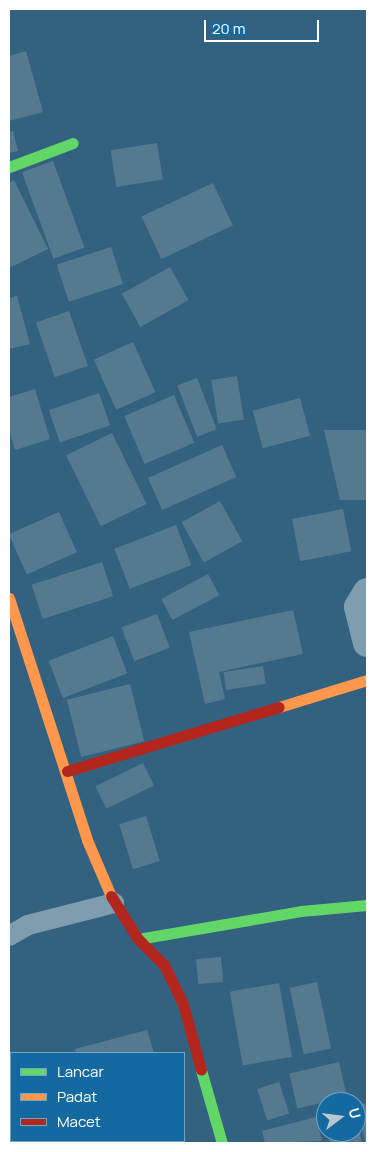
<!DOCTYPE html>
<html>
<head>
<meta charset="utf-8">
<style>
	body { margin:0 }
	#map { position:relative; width:376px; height:1152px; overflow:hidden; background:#336280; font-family:Manrope,sans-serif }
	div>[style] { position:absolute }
	.building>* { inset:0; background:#557a90; transform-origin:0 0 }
	.lane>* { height:20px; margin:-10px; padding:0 10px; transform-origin:10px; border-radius:10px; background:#7e9eb0 }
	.street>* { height:28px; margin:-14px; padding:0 14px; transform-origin:14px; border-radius:14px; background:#7e9eb0 }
	.fast>* { height:11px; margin:-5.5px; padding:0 5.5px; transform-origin:5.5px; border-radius:5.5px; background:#63d668 }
	.slow>* { height:11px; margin:-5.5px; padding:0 5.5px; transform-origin:5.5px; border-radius:5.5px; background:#ff974d }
	.jam>* { height:11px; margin:-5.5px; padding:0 5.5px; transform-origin:5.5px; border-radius:5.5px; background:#b3261e }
	span { translate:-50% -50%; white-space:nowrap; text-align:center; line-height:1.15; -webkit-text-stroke:4px #1369a0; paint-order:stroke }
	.frame { position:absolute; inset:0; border:10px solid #fff; pointer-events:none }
	.legend { position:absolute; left:10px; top:1052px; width:175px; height:90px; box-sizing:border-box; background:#1369a0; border:1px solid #71a5c6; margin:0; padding:6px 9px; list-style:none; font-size:15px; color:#fff }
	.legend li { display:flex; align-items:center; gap:10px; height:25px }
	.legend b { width:25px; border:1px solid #71a5c6 }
	.north { position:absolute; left:316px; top:1092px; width:50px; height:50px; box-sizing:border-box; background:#1369a0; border:1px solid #71a5c6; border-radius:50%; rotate:75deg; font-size:14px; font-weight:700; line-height:20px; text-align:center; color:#fff }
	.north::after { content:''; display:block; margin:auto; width:18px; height:22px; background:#b8c8d3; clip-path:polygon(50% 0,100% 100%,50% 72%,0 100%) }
	.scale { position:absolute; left:204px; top:20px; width:115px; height:22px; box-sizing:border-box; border:2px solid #fff; border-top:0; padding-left:6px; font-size:15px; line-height:18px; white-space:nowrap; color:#fff; -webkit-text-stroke:4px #1369a0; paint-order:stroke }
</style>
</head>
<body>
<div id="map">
	<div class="building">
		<div style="clip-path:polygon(26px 51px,43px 112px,9px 121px,9px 56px)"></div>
		<div style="clip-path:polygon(13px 131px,18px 151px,9px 153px,9px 132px)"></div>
		<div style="left:157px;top:143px;width:37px;height:47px;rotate:81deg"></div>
		<div style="left:53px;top:161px;width:92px;height:33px;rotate:70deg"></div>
		<div style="clip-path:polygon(14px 180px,48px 249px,9px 268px,9px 183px)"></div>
		<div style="left:213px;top:183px;width:47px;height:79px;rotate:65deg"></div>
		<div style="left:111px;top:247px;width:39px;height:57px;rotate:72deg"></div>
		<div style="left:170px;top:267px;width:38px;height:55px;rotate:61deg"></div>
		<div style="clip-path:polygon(17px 296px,30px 344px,9px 349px,9px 298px)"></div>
		<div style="left:69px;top:311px;width:58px;height:35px;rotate:71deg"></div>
		<div style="left:133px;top:342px;width:55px;height:43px;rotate:66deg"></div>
		<div style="left:237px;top:376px;width:44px;height:26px;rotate:81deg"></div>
		<div style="left:197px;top:378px;width:55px;height:21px;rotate:69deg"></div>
		<div style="clip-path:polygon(35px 389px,50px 439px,15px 450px,9px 429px,9px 397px)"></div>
		<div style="left:99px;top:393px;width:34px;height:53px;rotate:71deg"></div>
		<div style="left:174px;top:395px;width:52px;height:54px;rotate:67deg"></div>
		<div style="left:300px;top:398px;width:39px;height:49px;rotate:75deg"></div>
		<div style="clip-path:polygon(324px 430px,367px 430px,367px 500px,340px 500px)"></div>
		<div style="left:112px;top:433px;width:79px;height:51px;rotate:64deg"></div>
		<div style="left:222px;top:445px;width:35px;height:81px;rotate:66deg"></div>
		<div style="left:220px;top:501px;width:46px;height:44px;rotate:61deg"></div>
		<div style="left:343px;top:509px;width:43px;height:52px;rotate:79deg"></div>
		<div style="left:59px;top:512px;width:44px;height:55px;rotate:66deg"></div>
		<div style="left:176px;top:525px;width:43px;height:66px;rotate:69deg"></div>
		<div style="left:102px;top:562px;width:36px;height:74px;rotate:72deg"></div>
		<div style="left:208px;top:574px;width:24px;height:53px;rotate:62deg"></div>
		<div style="clip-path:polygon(293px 610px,303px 654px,219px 672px,225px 699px,205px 704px,189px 632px)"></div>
		<div style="left:157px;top:614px;width:36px;height:38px;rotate:69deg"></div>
		<div style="left:113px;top:636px;width:40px;height:69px;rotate:69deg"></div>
		<div style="left:263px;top:666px;width:18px;height:40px;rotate:81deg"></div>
		<div style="left:130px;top:684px;width:59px;height:65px;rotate:76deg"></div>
		<div style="left:143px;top:763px;width:25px;height:53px;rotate:64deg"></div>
		<div style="left:146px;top:816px;width:47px;height:28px;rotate:73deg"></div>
		<div style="left:221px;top:957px;width:25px;height:25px;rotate:85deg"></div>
		<div style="left:317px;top:982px;width:68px;height:28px;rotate:78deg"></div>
		<div style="left:279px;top:983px;width:75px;height:50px;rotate:80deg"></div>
		<div style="clip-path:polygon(147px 1030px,154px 1053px,76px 1053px,75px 1049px)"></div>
		<div style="left:339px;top:1062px;width:36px;height:51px;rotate:77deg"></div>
		<div style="left:279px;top:1082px;width:33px;height:23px;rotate:72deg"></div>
		<div style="clip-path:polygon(367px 1103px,367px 1142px,365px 1142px,358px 1105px)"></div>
		<div style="clip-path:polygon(316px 1117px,322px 1141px,265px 1143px,262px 1131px)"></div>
		<div style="clip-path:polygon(357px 1120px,362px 1143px,330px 1143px,327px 1132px,356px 1132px)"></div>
	</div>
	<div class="lane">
		<div style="left:9px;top:936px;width:22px;rotate:-30deg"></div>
		<div style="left:28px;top:925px;width:89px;rotate:-14.3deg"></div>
	</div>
	<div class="street">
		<div style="left:367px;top:592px;width:17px;rotate:121deg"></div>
		<div style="left:358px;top:607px;width:37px;rotate:76deg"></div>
	</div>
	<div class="fast">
		<div style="left:9px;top:167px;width:68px;rotate:-20.6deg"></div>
		<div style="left:138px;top:939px;width:165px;rotate:-9.7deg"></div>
		<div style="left:301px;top:911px;width:66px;rotate:-5.2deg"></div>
		<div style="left:201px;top:1070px;width:76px;rotate:74deg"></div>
	</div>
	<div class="slow">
		<div style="left:9px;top:598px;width:254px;rotate:72.1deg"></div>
		<div style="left:87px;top:840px;width:61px;rotate:66.8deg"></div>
		<div style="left:279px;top:707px;width:92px;rotate:-17.1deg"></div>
	</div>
	<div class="jam">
		<div style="left:67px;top:771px;width:221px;rotate:-16.8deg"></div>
		<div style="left:111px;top:896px;width:51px;rotate:57.9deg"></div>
		<div style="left:138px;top:939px;width:37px;rotate:45deg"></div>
		<div style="left:164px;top:965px;width:43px;rotate:64deg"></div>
		<div style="left:183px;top:1004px;width:68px;rotate:74.7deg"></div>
	</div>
	<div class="frame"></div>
	<ul class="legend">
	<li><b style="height:6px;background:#63d668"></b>Lancar</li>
	<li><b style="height:6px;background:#ff974d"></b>Padat</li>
	<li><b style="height:6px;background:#b3261e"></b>Macet</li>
	</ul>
	<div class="north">U</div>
	<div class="scale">20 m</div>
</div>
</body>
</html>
